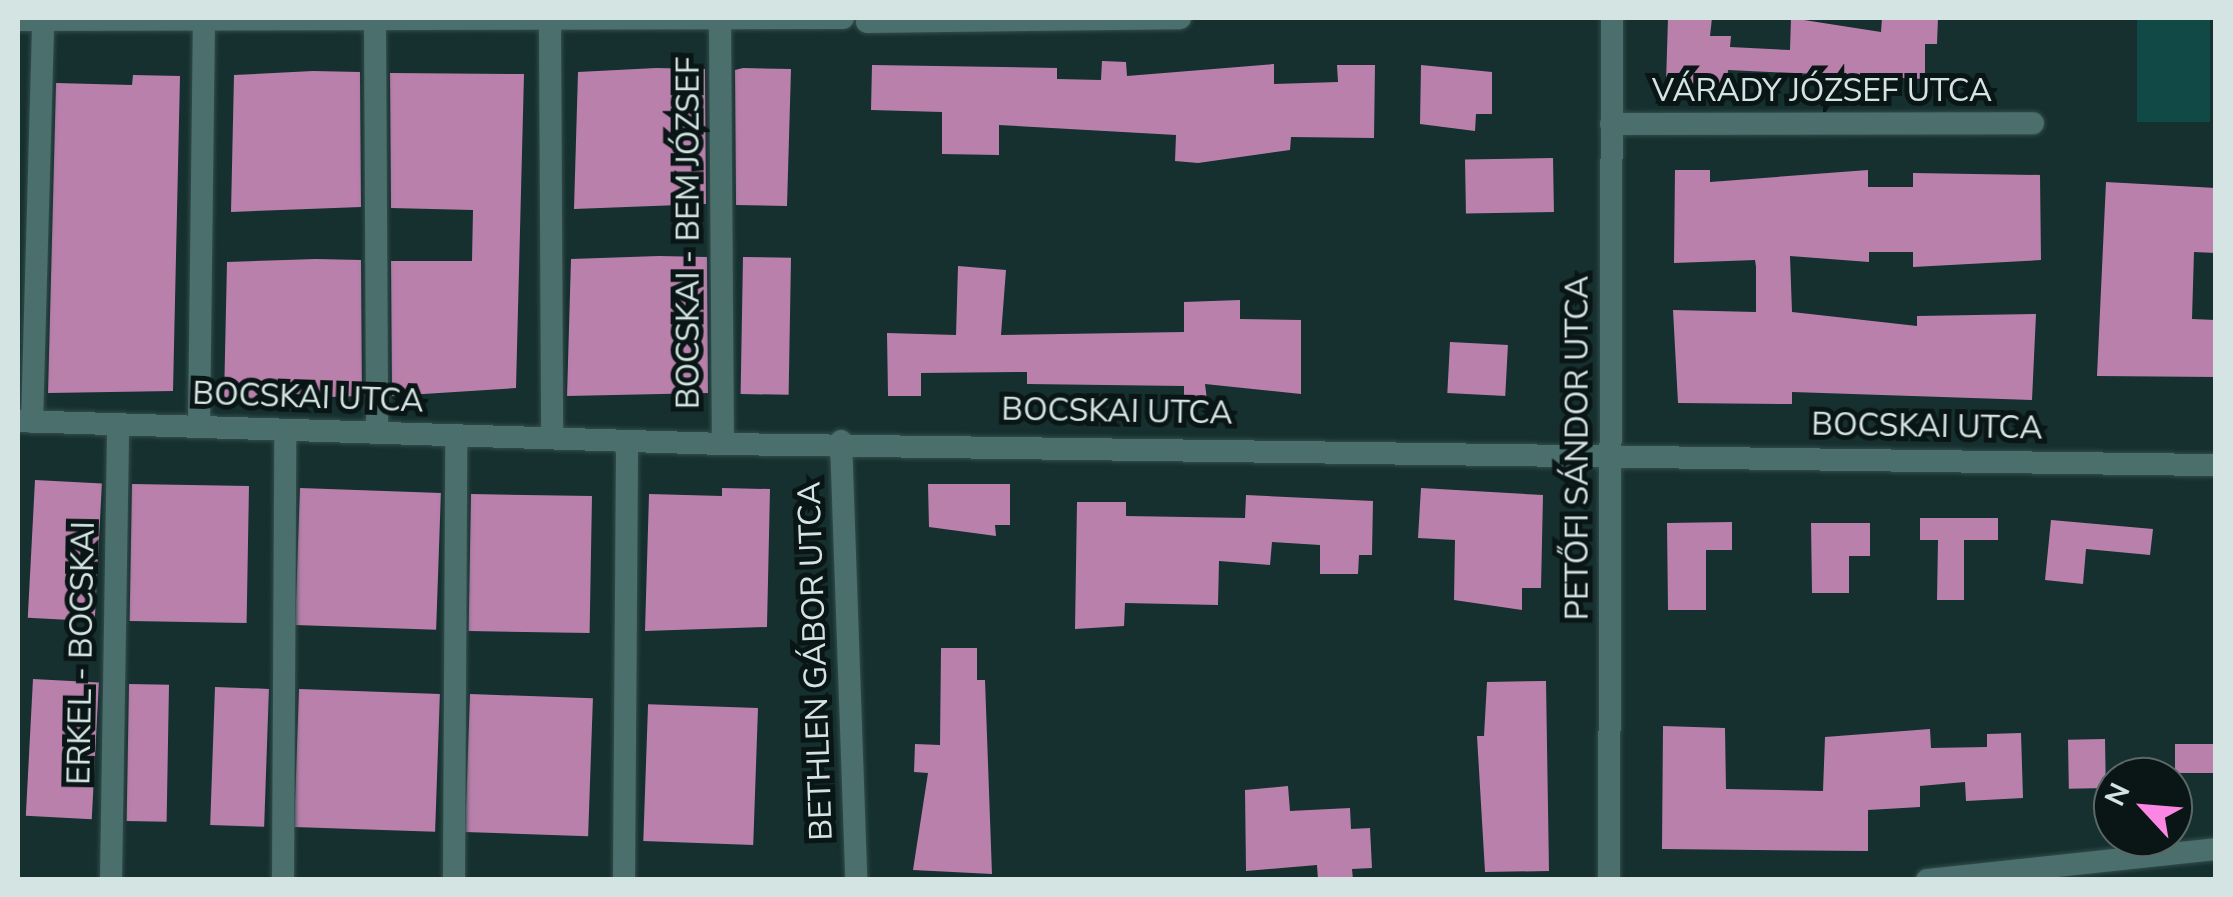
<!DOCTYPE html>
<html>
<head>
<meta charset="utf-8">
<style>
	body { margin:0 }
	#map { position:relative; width:2233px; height:897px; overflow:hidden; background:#15302f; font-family:"Nunito Sans",sans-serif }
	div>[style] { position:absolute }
	.green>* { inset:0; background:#114946; transform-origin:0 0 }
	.building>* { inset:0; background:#b980ac; transform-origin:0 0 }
	.roads { filter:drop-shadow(0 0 2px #344d4c) drop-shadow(0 0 2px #344d4c) }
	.minor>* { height:22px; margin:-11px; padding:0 11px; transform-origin:11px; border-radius:11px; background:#4b6f6c }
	span { translate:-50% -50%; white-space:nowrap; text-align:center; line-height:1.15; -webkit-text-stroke:10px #0a1615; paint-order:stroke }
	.street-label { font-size:32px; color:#d4e4e2 }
	.frame { position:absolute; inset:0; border:20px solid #d4e4e2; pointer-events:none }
	.north { position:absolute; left:2093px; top:757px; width:100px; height:100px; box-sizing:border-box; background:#0a1615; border:2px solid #5b6867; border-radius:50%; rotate:296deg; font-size:28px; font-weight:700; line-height:40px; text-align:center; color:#d4e4e2 }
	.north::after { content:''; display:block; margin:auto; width:35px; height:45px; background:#fc86e4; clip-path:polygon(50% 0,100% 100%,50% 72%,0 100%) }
</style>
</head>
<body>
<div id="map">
	<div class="green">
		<div style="left:2137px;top:18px;width:73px;height:104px"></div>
	</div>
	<div class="building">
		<div style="clip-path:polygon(1668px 18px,1712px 18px,1710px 36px,1731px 36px,1730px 47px,1790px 50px,1791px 18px,1881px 32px,1882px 18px,1938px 18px,1937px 44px,1925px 44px,1925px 79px,1728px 70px,1727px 83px,1666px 84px)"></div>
		<div style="clip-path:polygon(1102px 61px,1126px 62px,1127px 76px,1274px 64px,1274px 84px,1338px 82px,1337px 65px,1375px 65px,1374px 138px,1291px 137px,1290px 150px,1198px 163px,1175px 161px,1176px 135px,999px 125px,999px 155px,942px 154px,942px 112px,871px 110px,872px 65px,1057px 68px,1057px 79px,1101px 80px)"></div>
		<div style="clip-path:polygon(1421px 65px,1492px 72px,1492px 114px,1476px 114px,1475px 131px,1420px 124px)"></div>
		<div style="clip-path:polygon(656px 68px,705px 69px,706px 204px,574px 209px,578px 72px)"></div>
		<div style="clip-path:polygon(743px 68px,791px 69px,787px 206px,736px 205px,735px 70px)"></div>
		<div style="clip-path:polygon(313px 71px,360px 72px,361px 207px,231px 212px,234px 75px)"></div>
		<div style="clip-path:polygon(390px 73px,524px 74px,516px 388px,392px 396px,391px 261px,472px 261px,473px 210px,391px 208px)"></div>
		<div style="clip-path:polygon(133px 75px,180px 76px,173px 391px,48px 393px,56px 83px,132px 85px)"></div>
		<div style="left:1553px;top:158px;width:54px;height:88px;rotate:89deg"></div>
		<div style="clip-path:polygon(1675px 170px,1710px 170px,1710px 182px,1868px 170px,1868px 187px,1913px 187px,1913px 173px,2040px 175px,2041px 260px,1913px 267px,1913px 252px,1869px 252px,1869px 262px,1790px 256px,1792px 312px,1917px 326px,1917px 316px,2036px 314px,2032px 400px,1792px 392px,1792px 404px,1678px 403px,1673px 310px,1756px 312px,1756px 267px,1755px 260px,1674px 263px)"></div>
		<div style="clip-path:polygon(2106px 182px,2216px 188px,2216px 253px,2194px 252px,2192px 319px,2216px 320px,2216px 377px,2097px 376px)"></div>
		<div style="clip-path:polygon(659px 256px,707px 257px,708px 393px,567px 396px,571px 259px)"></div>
		<div style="left:743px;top:257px;width:48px;height:137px;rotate:1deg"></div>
		<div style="clip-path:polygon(316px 259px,361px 260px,362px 396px,224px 400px,227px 262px)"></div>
		<div style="clip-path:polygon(958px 266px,1006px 270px,1001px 335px,1184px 332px,1184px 302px,1240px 300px,1240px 319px,1301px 320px,1301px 394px,1205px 384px,1207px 400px,1184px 399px,1184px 386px,1027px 384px,1027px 372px,921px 373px,921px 396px,888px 396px,887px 333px,956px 335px)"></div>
		<div style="left:1450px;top:342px;width:58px;height:51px;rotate:3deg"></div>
		<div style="left:35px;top:480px;width:67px;height:138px;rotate:3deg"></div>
		<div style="left:132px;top:484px;width:117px;height:137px;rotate:1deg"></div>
		<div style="clip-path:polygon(928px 484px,1010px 484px,1010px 525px,995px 525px,996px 536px,929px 527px)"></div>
		<div style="left:300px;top:488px;width:141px;height:137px;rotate:2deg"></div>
		<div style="clip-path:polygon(722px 488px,770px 489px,767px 627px,645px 631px,649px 494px,722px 496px)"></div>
		<div style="clip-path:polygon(1421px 488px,1543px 495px,1541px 588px,1522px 588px,1522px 610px,1454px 600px,1455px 540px,1418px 538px)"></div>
		<div style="left:471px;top:494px;width:121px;height:137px;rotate:1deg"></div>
		<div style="clip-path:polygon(1246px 495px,1373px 501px,1372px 555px,1359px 555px,1358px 574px,1320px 574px,1320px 545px,1272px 542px,1270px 565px,1219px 561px,1218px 605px,1125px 603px,1124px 626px,1075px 629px,1077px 502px,1126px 502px,1126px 516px,1245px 518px)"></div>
		<div style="clip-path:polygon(1920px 518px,1998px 518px,1998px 540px,1964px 540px,1964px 600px,1937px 600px,1938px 540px,1920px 540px)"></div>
		<div style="clip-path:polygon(2051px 520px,2153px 529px,2150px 555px,2086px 549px,2083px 584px,2045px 580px)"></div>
		<div style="clip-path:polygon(1732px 522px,1732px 550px,1706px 550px,1706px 610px,1668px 610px,1667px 523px)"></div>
		<div style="clip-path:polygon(1811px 523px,1870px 523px,1870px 556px,1849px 556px,1849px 593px,1812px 593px)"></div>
		<div style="clip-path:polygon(941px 648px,977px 648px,977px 680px,985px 680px,992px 874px,913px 870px,928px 773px,914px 772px,915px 744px,940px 745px)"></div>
		<div style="left:33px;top:679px;width:66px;height:137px;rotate:3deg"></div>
		<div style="clip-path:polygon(1546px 681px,1549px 871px,1485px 872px,1477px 736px,1484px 736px,1487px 682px)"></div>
		<div style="left:129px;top:684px;width:40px;height:137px;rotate:1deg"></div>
		<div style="left:215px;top:687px;width:54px;height:138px;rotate:2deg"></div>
		<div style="left:299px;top:689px;width:141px;height:138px;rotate:2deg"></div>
		<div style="left:470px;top:694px;width:123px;height:138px;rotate:2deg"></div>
		<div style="left:758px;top:708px;width:137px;height:110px;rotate:92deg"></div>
		<div style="clip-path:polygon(1663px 726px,1725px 728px,1726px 789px,1823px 791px,1825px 737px,1930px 729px,1931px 748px,1987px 747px,1987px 734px,2021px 733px,2023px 798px,1966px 801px,1965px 782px,1920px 786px,1920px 807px,1868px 810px,1868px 851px,1662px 849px)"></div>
		<div style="left:2105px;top:739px;width:49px;height:37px;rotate:89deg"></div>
		<div style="left:2216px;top:744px;width:29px;height:41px;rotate:90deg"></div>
		<div style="clip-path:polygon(1288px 786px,1290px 811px,1350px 808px,1351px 829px,1370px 828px,1372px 868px,1352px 869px,1353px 880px,1318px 880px,1317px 865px,1246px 871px,1245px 790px)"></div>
	</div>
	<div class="roads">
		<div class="minor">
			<div style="left:18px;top:20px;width:825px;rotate:-0.14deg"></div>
			<div style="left:375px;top:21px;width:412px;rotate:89.7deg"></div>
			<div style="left:550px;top:22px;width:416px;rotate:89.7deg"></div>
			<div style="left:720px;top:22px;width:422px;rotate:89.6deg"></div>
			<div style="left:867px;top:22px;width:313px;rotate:-0.7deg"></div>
			<div style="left:1611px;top:124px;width:422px;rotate:-0.1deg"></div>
			<div style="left:18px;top:421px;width:705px;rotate:1.87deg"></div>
			<div style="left:723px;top:444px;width:1493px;rotate:0.81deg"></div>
			<div style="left:32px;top:422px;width:402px;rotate:-88.4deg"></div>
			<div style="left:199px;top:427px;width:406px;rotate:-89.3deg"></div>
			<div style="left:841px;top:441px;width:439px;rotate:88deg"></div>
			<div style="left:111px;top:880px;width:453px;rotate:-89.1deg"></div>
			<div style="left:283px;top:880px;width:450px;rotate:-89.7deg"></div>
			<div style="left:454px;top:880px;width:445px;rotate:-89.7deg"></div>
			<div style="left:624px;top:880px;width:439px;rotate:-89.6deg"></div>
			<div style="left:1609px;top:880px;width:862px;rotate:-89.8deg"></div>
			<div style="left:1927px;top:880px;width:291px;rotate:-6.1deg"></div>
		</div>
	</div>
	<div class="street-label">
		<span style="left:1822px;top:91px">VÁRADY JÓZSEF UTCA</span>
		<span style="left:689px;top:233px;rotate:-90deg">BOCSKAI - BEM JÓZSEF</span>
		<span style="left:308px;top:398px;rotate:2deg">BOCSKAI UTCA</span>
		<span style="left:1117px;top:412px;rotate:1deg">BOCSKAI UTCA</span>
		<span style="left:1927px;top:427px;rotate:1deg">BOCSKAI UTCA</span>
		<span style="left:1578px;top:448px;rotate:-90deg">PETŐFI SÁNDOR UTCA</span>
		<span style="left:82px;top:653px;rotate:-89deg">ERKEL - BOCSKAI</span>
		<span style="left:816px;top:661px;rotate:-92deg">BETHLEN GÁBOR UTCA</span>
	</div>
	<div class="frame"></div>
	<div class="north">N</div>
</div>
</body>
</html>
